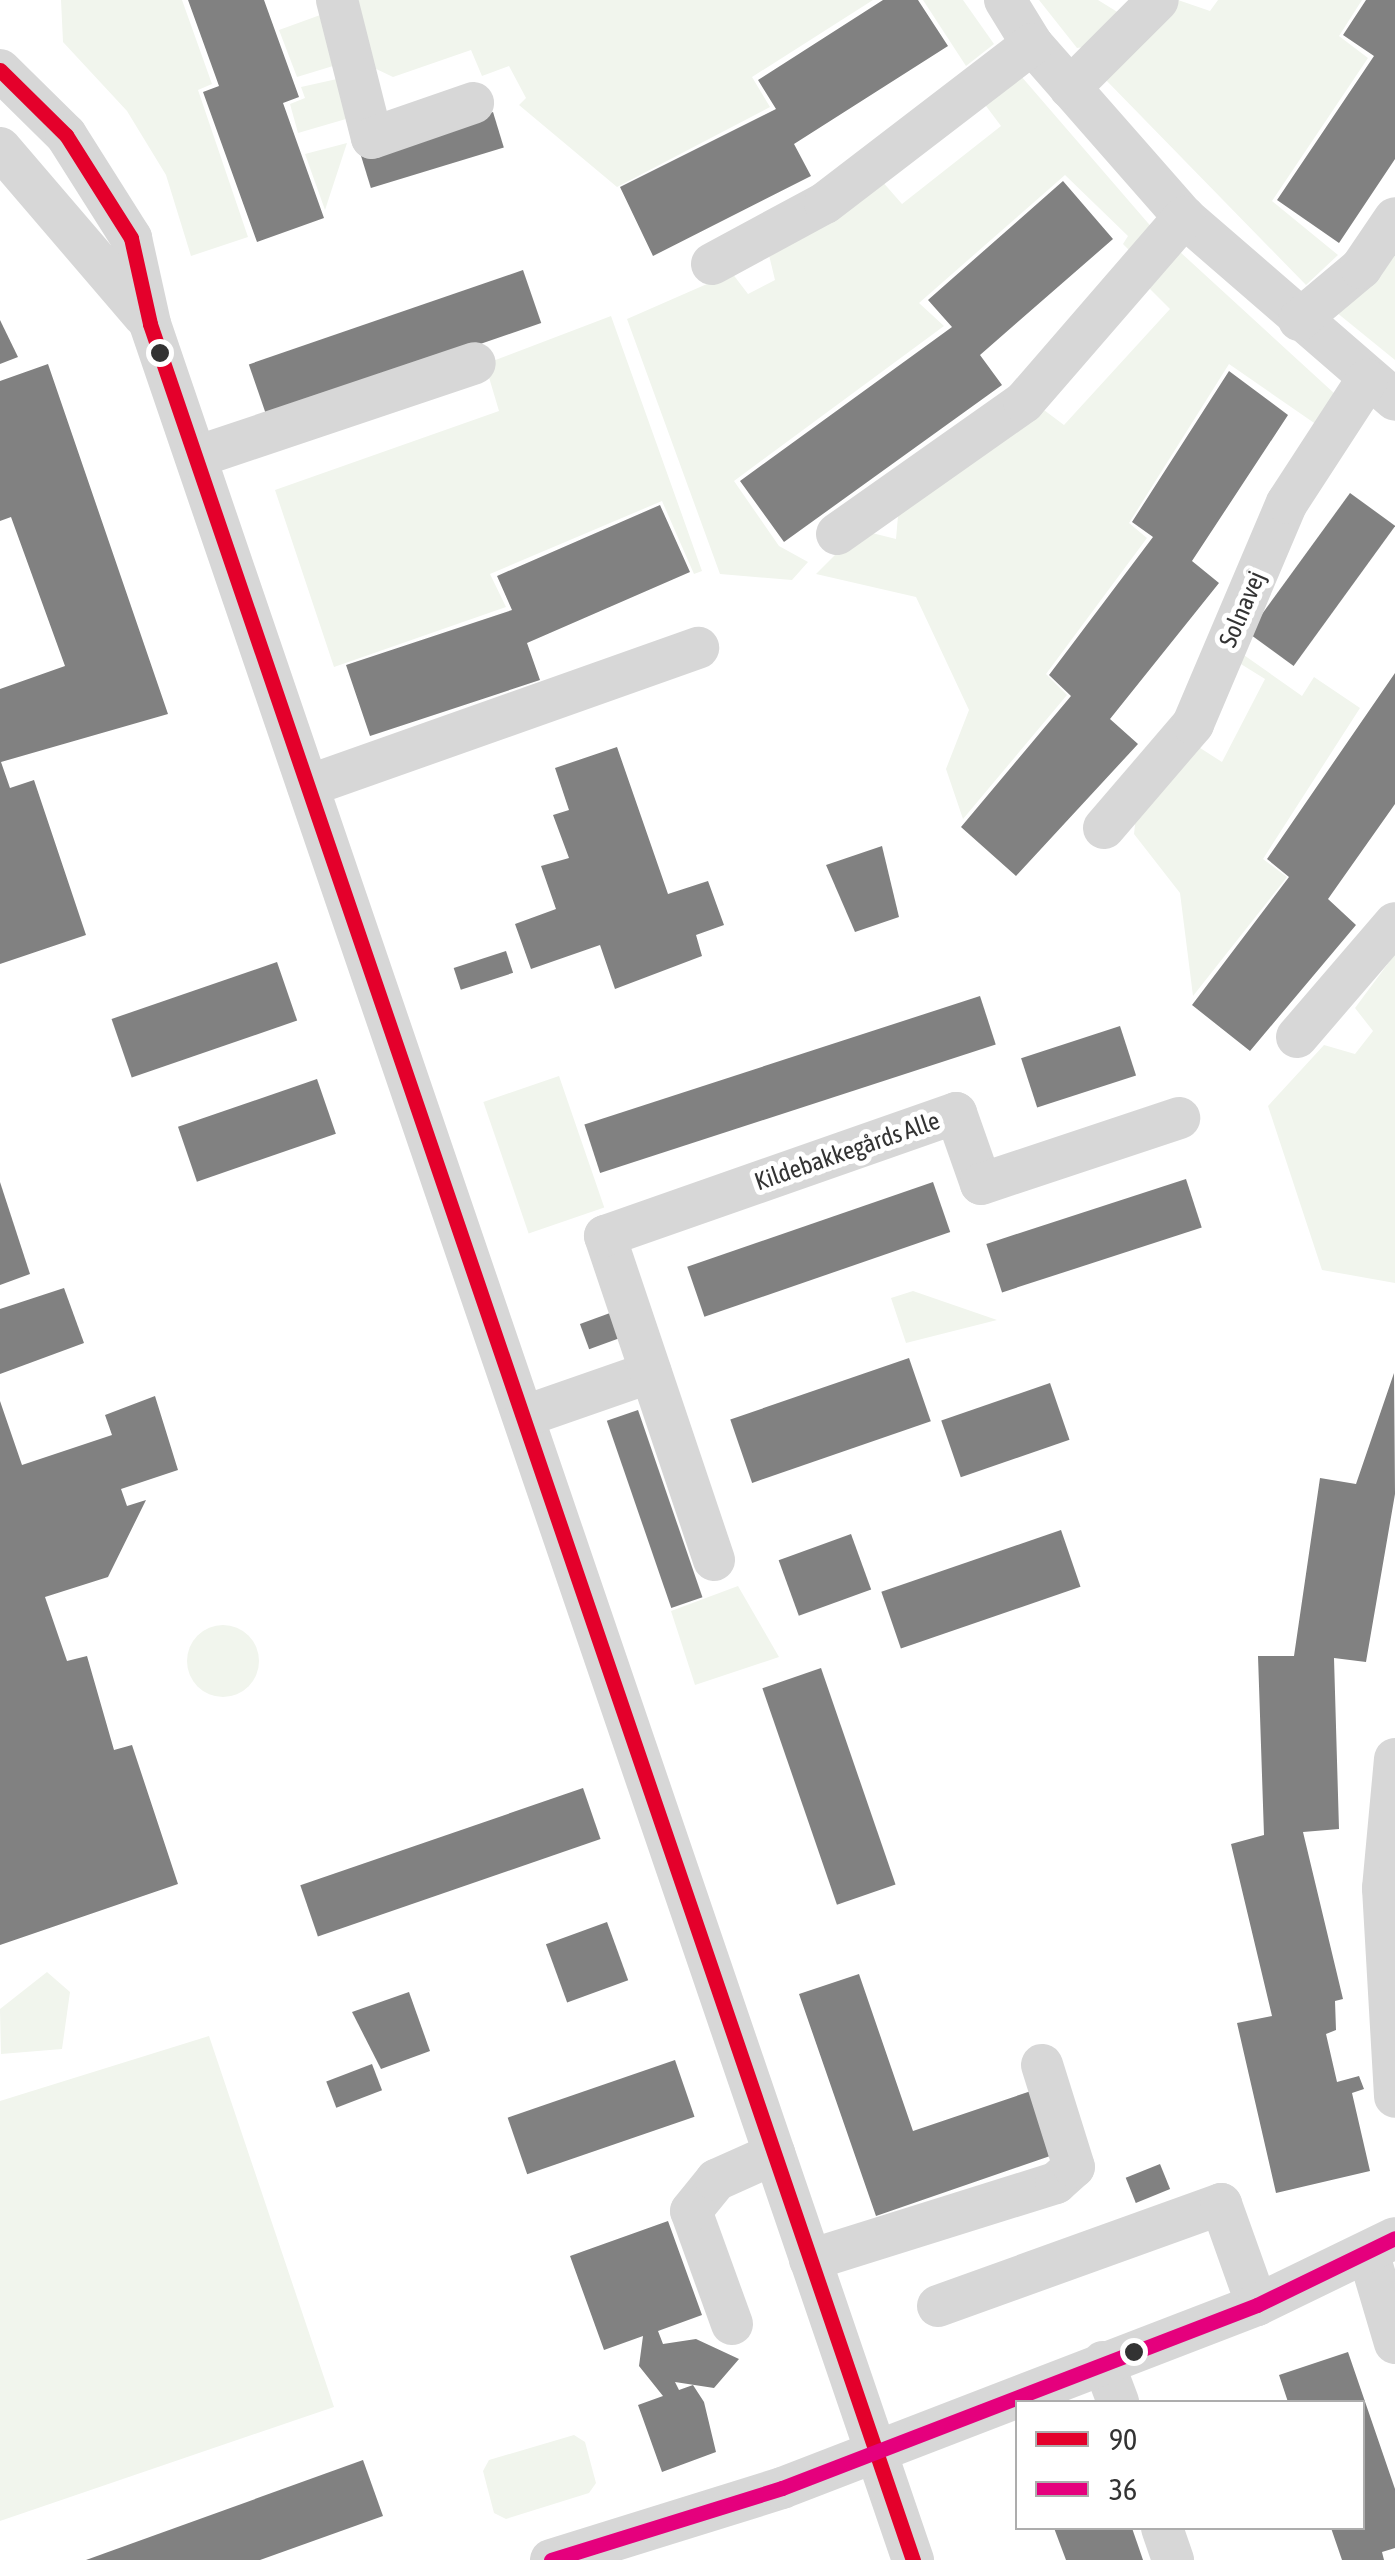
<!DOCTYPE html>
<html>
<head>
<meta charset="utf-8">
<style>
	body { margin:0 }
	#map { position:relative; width:1395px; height:2560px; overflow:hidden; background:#fff; font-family:"Asap Condensed",sans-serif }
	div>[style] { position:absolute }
	.green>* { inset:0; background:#f1f5ed; transform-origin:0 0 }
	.round { border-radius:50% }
	.building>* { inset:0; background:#818181; transform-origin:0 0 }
	.minor>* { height:42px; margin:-21px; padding:0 21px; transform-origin:21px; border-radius:21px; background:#d7d7d7 }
	.bus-1>* { height:15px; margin:-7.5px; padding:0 7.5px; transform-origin:7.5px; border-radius:7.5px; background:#e4002b }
	.bus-2>* { height:15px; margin:-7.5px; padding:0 7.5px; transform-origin:7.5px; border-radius:7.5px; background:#e5007d }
	.dots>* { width:28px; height:28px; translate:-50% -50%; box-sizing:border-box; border:5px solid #fff; border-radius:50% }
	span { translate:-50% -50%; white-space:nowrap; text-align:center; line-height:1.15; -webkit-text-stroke:10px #fff; paint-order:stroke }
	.street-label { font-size:25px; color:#333 }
	.legend { position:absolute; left:1015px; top:2400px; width:350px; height:130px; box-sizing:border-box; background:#fff; border:2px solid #adadad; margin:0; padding:12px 18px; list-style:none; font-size:30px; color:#333 }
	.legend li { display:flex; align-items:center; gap:20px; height:50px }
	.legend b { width:50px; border:2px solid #adadad }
</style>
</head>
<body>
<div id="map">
	<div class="green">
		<div style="clip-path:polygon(61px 0,182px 0,212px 84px,198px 90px,248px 237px,191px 256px,166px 175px,127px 111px,63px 42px)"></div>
		<div style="clip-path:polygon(358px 0,873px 0,752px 77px,770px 107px,617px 187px,519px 105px,526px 98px,509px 66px,482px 76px,471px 50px,393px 77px,370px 66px)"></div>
		<div style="clip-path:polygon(923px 0,963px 0,994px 44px,966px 66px)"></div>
		<div style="clip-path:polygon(1039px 0,1098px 0,1119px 13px,1091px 46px,1077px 48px)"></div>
		<div style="clip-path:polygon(1178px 0,1210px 11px,1218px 0,1362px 0,1339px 36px,1368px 58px,1272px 201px,1338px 255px,1306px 285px,1103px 77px)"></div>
		<div style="clip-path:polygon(323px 14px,333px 66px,297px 77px,279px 30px)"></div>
		<div style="clip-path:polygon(1015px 69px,1154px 230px,1135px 256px,1123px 244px,1128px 236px,1065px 175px,919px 303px,944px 326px,734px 481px,779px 546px,808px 562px,792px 580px,720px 574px,627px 319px,732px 273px,748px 294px,775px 280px,768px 251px,881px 180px,902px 204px,1001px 126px,980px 98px)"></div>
		<div style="clip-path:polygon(337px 79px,346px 119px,298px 133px,290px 104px,305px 98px,301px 87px)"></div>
		<div style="clip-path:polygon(347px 143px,325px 210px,305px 154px)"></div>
		<div style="clip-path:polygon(1395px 239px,1395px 360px,1336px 312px)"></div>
		<div style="clip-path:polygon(1179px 251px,1335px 394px,1320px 427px,1229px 364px,1129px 523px,1147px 538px,1046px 674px,1067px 695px,963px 819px,946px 769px,969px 710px,916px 597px,816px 574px,860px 530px,896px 539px,898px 516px,1040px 407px,1064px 425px,1170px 309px,1145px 284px)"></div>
		<div style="clip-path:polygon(611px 316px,702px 571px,694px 574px,662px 501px,490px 574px,506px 607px,334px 667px,275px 490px,499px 411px,485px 364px)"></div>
		<div style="clip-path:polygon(1241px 653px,1302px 696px,1314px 677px,1360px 708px,1263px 859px,1287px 877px,1193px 996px,1180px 893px,1134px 834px,1136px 815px,1197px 746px,1222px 762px,1265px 679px,1236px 661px)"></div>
		<div style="clip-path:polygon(1395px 954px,1395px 1283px,1322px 1270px,1268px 1106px,1324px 1045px,1355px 1054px,1373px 1031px,1355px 1008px)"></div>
		<div style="left:559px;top:1076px;width:139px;height:80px;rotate:71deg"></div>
		<div style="clip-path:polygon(913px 1291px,997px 1320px,906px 1343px,891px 1298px)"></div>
		<div style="clip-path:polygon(738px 1586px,779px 1657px,695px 1685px,671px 1611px)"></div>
		<div class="round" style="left:187px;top:1625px;width:72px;height:72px"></div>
		<div style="clip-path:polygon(47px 1972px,70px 1992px,62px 2049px,1px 2054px,0 2009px)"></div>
		<div style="clip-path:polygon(209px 2036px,334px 2407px,0 2521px,0 2101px)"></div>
		<div style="clip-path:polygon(574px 2435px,585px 2442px,596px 2483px,589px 2493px,506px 2519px,494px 2513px,483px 2471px,489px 2460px)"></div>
	</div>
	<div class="building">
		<div style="clip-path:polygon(188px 0,264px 0,299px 97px,283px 103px,324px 218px,257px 242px,203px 92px,219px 86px)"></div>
		<div style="clip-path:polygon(883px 0,918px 0,948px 46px,794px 144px,811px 176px,653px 256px,620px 187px,776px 109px,758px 80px)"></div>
		<div style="clip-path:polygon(1366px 0,1395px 0,1395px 159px,1339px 243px,1277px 200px,1374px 56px,1343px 35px)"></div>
		<div style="left:493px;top:112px;width:37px;height:139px;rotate:73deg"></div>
		<div style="clip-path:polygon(1063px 181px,1113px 239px,980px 355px,1002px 385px,784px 542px,740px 481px,952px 327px,928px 300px)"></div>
		<div style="left:523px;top:270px;width:56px;height:290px;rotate:71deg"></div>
		<div style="clip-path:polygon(0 320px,18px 357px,0 364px)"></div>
		<div style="clip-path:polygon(48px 364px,168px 714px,1px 762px,10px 788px,34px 780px,86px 935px,0 964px,0 689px,65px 666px,11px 517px,0 521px,0 381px)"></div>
		<div style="clip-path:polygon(1229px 371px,1288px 415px,1192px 561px,1219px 583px,1110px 719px,1138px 744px,1016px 876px,961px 827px,1071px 696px,1049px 675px,1153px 537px,1132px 522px)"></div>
		<div style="left:1350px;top:493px;width:56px;height:173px;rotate:36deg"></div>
		<div style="clip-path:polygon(660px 505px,690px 572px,527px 643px,540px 680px,370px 736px,346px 665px,512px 610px,497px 576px)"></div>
		<div style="clip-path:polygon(1395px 673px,1395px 804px,1328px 899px,1356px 925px,1250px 1051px,1192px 1005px,1289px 877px,1267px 859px)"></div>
		<div style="clip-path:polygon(617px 747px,668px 894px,708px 881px,724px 925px,696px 935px,702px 956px,615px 989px,600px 945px,531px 969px,515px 924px,556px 909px,541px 866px,569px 858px,553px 815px,569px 810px,555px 768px)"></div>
		<div style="clip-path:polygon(882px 846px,899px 917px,855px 932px,826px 865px)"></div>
		<div style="left:506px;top:951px;width:23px;height:55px;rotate:72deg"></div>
		<div style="left:277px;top:962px;width:62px;height:175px;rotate:71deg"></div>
		<div style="left:980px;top:996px;width:51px;height:416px;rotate:72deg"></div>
		<div style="left:1120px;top:1026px;width:52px;height:104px;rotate:72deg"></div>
		<div style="left:317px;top:1079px;width:58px;height:147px;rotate:71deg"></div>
		<div style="left:1186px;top:1179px;width:51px;height:210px;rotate:72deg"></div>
		<div style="clip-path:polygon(0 1182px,30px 1274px,0 1285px)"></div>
		<div style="left:933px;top:1182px;width:53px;height:260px;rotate:71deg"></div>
		<div style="clip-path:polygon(64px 1288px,84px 1343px,0 1374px,0 1309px)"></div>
		<div style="left:610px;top:1313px;width:27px;height:32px;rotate:70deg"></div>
		<div style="left:909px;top:1358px;width:67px;height:189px;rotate:71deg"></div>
		<div style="clip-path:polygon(1394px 1373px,1395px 1494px,1366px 1662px,1334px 1658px,1339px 1829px,1303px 1832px,1343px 1999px,1335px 2001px,1336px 2030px,1326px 2034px,1337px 2082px,1359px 2076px,1364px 2089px,1352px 2093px,1370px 2171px,1276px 2193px,1237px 2023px,1272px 2016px,1231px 1844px,1264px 1835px,1258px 1656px,1294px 1656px,1320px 1478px,1356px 1484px)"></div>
		<div style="left:1050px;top:1383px;width:60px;height:115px;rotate:71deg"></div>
		<div style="clip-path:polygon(155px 1396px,178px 1470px,121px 1489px,127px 1506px,146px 1500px,108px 1577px,45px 1597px,67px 1661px,87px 1656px,114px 1750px,132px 1745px,178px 1884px,0 1945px,0 1401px,22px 1465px,112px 1435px,105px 1415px)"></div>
		<div style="left:638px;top:1410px;width:198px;height:33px;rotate:71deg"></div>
		<div style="left:1061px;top:1530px;width:60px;height:190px;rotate:71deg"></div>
		<div style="left:851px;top:1534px;width:59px;height:77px;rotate:70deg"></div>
		<div style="left:821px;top:1668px;width:229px;height:62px;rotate:71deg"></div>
		<div style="left:583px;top:1788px;width:54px;height:299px;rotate:71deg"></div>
		<div style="left:607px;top:1922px;width:62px;height:65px;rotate:70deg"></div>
		<div style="clip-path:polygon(859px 1974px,913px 2131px,1031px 2091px,1053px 2155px,876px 2216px,799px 1994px)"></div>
		<div style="clip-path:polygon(409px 1992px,430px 2051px,381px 2069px,352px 2012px)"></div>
		<div style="left:675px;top:2060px;width:60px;height:177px;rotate:71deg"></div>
		<div style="left:372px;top:2064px;width:28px;height:49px;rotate:69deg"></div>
		<div style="left:1160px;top:2164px;width:27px;height:37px;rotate:68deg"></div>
		<div style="clip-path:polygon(668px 2221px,702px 2315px,658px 2331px,663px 2344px,696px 2339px,739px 2359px,714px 2388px,675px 2382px,679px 2390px,693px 2385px,704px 2402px,716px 2452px,662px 2472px,638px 2405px,663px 2396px,639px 2366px,643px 2336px,604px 2350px,570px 2256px)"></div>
		<div style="clip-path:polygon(1348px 2352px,1395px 2489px,1395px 2548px,1382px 2552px,1384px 2560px,1342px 2560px,1331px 2528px,1362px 2528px,1362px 2402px,1288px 2402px,1279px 2375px)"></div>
		<div style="clip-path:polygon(363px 2460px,383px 2516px,260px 2560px,86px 2560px)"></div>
		<div style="clip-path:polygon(1054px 2528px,1132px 2528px,1143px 2560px,1066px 2560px)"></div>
	</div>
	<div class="minor">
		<div style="left:337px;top:0;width:142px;rotate:75.8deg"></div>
		<div style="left:372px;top:138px;width:107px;rotate:-19.1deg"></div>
		<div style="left:1005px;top:0;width:52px;rotate:58.5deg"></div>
		<div style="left:1032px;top:44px;width:230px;rotate:48.7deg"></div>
		<div style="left:1184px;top:217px;width:279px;rotate:40.9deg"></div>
		<div style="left:0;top:70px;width:93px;rotate:44.6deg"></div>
		<div style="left:66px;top:135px;width:122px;rotate:57.7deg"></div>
		<div style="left:131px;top:238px;width:88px;rotate:77.5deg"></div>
		<div style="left:150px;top:324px;width:2363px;rotate:71.16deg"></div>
		<div style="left:1070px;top:88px;width:124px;rotate:-45deg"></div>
		<div style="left:0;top:148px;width:221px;rotate:49.4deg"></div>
		<div style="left:712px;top:264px;width:128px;rotate:-28.4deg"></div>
		<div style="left:825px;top:203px;width:261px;rotate:-37.5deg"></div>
		<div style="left:1299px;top:320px;width:81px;rotate:-40deg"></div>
		<div style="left:1361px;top:268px;width:60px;rotate:-55.8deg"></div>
		<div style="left:196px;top:457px;width:294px;rotate:-18.6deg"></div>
		<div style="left:837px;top:534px;width:229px;rotate:-35.2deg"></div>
		<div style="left:1024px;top:402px;width:245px;rotate:-49.1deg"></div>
		<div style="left:308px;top:786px;width:414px;rotate:-19.5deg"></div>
		<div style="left:1104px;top:828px;width:137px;rotate:-49.4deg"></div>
		<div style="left:1193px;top:724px;width:240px;rotate:-67deg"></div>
		<div style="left:1287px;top:503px;width:147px;rotate:-57deg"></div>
		<div style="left:1297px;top:1037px;width:150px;rotate:-49.3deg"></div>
		<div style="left:525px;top:1416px;width:133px;rotate:-19.2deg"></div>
		<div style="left:714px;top:1560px;width:342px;rotate:-108.6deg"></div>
		<div style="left:605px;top:1236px;width:372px;rotate:-19.3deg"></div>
		<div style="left:956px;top:1113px;width:75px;rotate:70.6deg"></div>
		<div style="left:981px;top:1184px;width:209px;rotate:-18.4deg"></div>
		<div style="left:1395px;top:1759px;width:130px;rotate:95.3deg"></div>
		<div style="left:1383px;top:1888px;width:209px;rotate:86.7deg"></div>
		<div style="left:1368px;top:2252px;width:95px;rotate:73.5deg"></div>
		<div style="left:810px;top:2260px;width:258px;rotate:-17.4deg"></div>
		<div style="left:1056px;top:2183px;width:24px;rotate:-42deg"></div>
		<div style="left:1074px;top:2167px;width:107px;rotate:-107.4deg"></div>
		<div style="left:938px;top:2306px;width:301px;rotate:-19.8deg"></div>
		<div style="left:1221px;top:2204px;width:107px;rotate:70.4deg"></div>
		<div style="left:732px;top:2324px;width:120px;rotate:-109.9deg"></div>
		<div style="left:691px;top:2211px;width:40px;rotate:-51deg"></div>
		<div style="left:716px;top:2180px;width:64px;rotate:-24.1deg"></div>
		<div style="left:1103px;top:2362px;width:43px;rotate:69.4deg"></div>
		<div style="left:1162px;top:2528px;width:34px;rotate:71deg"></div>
		<div style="left:551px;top:2560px;width:242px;rotate:-17.3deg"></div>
		<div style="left:782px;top:2488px;width:509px;rotate:-21.07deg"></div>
		<div style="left:1257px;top:2305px;width:153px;rotate:-25.9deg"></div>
	</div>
	<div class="bus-1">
		<div style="left:0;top:70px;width:93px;rotate:44.6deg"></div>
		<div style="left:66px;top:135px;width:122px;rotate:57.7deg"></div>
		<div style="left:131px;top:238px;width:88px;rotate:77.5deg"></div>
		<div style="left:150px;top:324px;width:2363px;rotate:71.16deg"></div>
	</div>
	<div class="bus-2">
		<div style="left:551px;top:2560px;width:242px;rotate:-17.3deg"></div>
		<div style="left:782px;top:2488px;width:509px;rotate:-21.07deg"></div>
		<div style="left:1257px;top:2305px;width:153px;rotate:-25.9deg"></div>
	</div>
	<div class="dots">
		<div style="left:160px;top:353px;background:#333"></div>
		<div style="left:1134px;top:2352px;background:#333"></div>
	</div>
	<div class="street-label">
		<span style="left:1242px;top:609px;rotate:-67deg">Solnavej</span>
		<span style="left:847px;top:1151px;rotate:-19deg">Kildebakkegårds Alle</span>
	</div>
	<ul class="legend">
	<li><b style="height:12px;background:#e4002b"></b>90</li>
	<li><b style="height:12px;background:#e5007d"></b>36</li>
	</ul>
</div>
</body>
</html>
